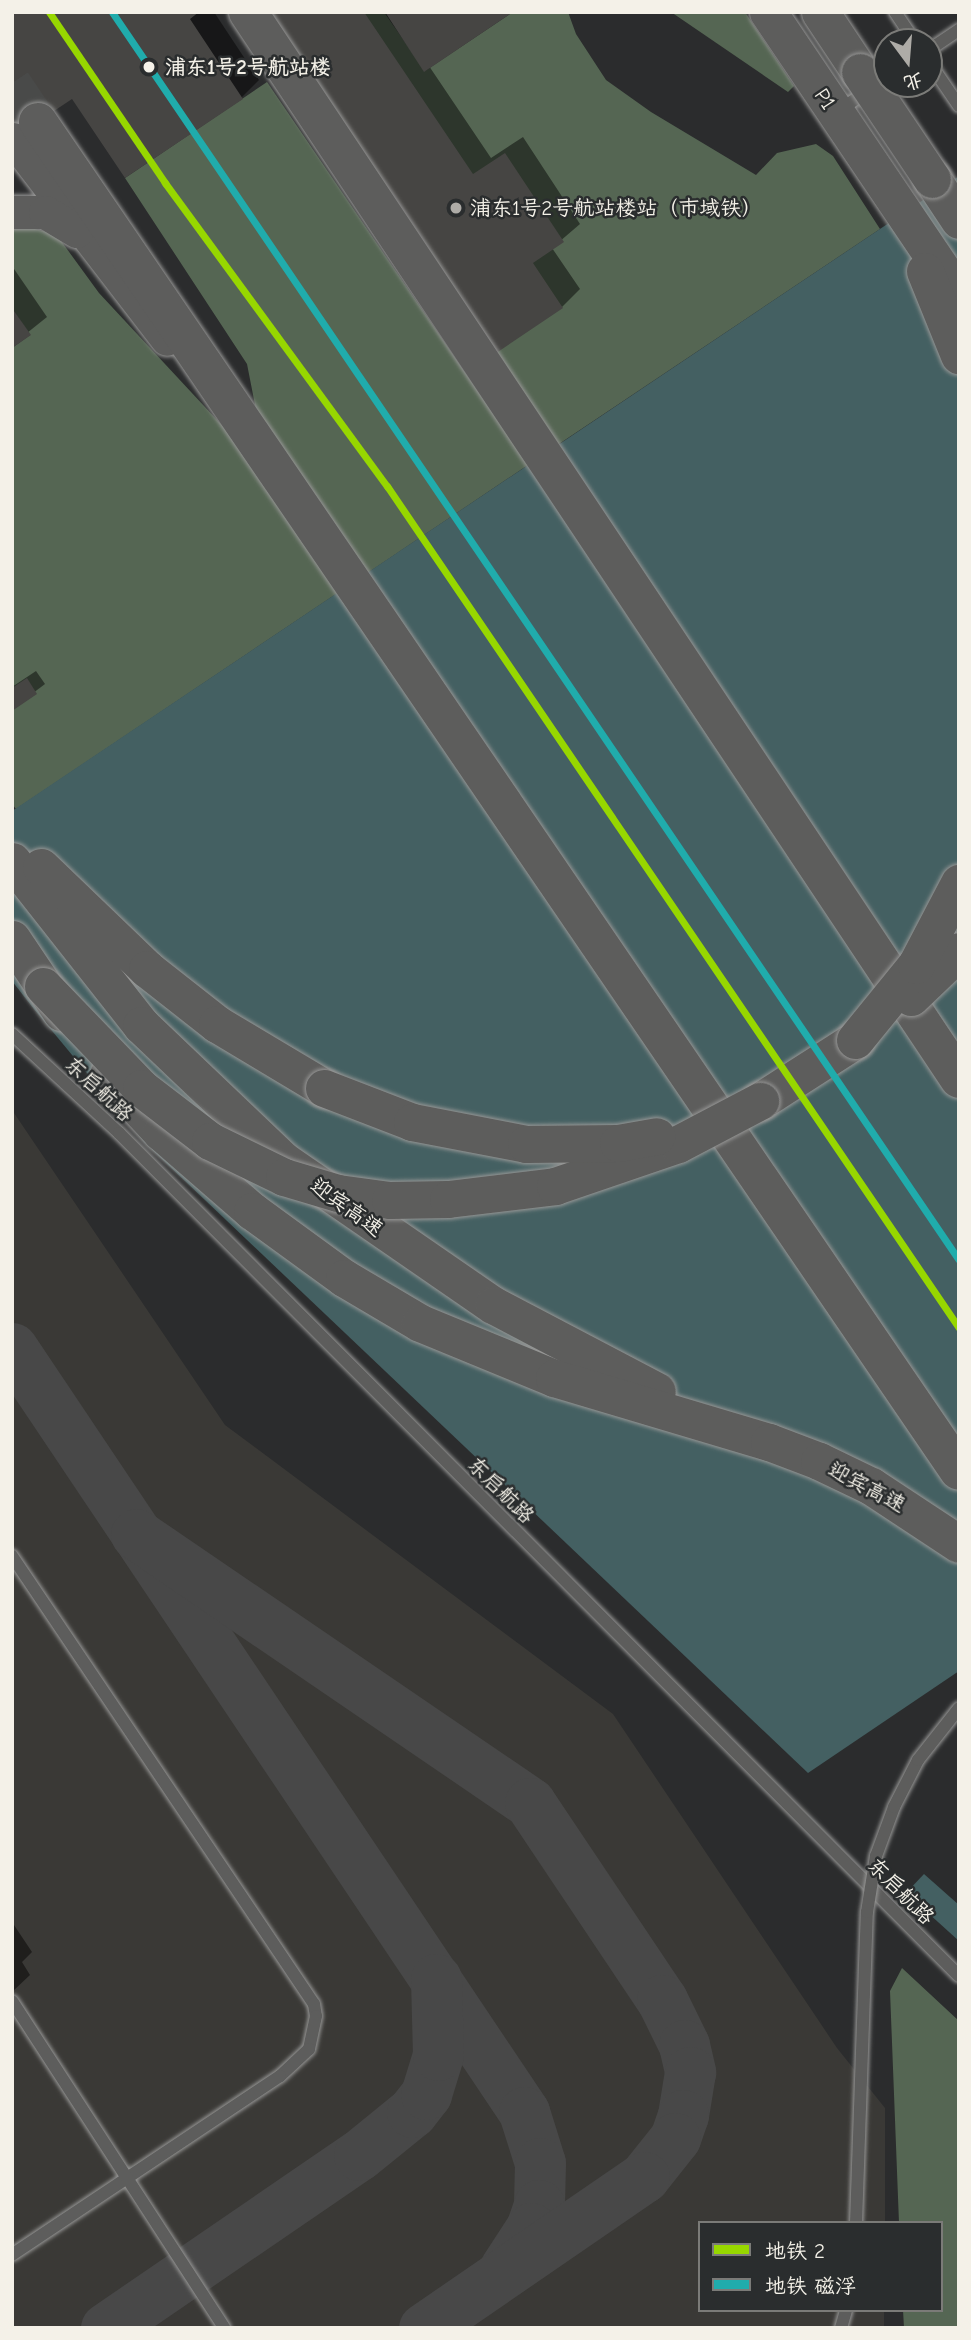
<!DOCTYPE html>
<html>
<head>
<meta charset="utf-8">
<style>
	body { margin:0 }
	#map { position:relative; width:971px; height:2340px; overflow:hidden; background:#2b2c2d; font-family:"Comic Neue","LXGW WenKai TC",sans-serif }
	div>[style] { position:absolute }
	.built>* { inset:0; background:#3a3936 }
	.green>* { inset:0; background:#556653 }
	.water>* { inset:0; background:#446062 }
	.shadow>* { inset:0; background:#0007 }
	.taxiway>* { height:51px; margin:-25.5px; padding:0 25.5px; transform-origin:25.5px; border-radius:25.5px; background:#484848 }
	.building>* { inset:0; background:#464543 }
	.highway-tunnel>* { height:38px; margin-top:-19px; transform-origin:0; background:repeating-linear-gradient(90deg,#494a49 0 38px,transparent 0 57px) }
	.roads { filter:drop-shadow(0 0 2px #979796) drop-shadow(0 0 2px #979796) }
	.lane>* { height:12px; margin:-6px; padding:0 6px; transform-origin:6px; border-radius:6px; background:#5d5d5c }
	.secondary>* { height:33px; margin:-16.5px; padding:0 16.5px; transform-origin:16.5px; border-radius:16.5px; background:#5d5d5c }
	.primary>* { height:37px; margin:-18.5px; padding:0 18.5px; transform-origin:18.5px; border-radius:18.5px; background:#5d5d5c }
	.highway>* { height:38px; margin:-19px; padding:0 19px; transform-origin:19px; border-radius:19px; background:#5d5d5c }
	.bridges { filter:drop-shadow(0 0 2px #979796) drop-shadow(0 0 2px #979796) }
	.lane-bridge>* { height:12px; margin:-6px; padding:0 6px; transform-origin:6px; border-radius:6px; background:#5d5d5c }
	.primary-bridge>* { height:37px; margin:-18.5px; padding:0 18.5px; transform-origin:18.5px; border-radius:18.5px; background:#5d5d5c }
	.metro-1>* { height:7px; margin:-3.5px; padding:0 3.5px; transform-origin:3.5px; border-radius:3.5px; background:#97d700 }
	.metro-2>* { height:7px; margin:-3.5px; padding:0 3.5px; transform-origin:3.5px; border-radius:3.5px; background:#20acac }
	.dots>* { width:19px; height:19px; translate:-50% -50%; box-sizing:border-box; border:4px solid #2a2d2e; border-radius:50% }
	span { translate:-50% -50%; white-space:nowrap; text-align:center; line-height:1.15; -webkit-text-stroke:5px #2a2d2e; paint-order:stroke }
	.stop-label { font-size:21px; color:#f4f1e8; font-weight:700 }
	.left { translate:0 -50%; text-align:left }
	.street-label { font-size:21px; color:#f4f1e8 }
	.poi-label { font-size:21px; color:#f4f1e8 }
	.frame { position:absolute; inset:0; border:14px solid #f4f1e8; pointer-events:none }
	.legend { position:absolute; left:698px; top:2221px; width:245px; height:91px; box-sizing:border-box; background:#2a2d2e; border:2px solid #7b7b78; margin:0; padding:9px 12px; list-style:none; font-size:21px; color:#f4f1e8 }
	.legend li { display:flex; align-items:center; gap:14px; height:35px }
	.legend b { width:35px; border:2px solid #7b7b78 }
	.north { position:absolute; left:873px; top:28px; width:70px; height:70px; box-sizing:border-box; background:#2a2d2e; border:2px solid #7b7b78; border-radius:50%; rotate:164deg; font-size:19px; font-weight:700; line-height:28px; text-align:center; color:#f4f1e8 }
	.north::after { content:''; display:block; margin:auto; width:24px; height:32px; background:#aeaca7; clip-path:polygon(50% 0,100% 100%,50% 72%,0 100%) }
</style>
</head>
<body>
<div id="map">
	<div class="built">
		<div style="clip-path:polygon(12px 1110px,225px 1425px,613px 1714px,837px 2048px,885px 2108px,885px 2223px,700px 2223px,700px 2310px,884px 2310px,884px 2328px,12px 2328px)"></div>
	</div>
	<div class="green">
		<div style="clip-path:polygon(318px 12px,384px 12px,425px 71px,513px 12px,568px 12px,576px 34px,606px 80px,651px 112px,756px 175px,777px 153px,816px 144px,833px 156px,880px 229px,553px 448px,460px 313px)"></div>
		<div style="clip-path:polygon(671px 12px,745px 12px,794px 86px,788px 92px)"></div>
		<div style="clip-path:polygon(267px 82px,528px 465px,363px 576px,257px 415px,247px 364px,125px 178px)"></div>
		<div style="clip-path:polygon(22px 226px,56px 234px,99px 293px,231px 435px,339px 592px,16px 809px,12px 804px,12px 348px,30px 335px,12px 308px,12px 228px)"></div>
		<div style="clip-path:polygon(902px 1968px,959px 2021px,959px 2328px,904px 2328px,903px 2310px,941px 2310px,941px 2223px,899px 2223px,890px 1991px)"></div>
	</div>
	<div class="water">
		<div style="clip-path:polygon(959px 176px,959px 1671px,808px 1773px,144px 1142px,34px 1009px,12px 981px,12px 811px)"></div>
		<div style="clip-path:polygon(924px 1874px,959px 1905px,959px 1941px,906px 1893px)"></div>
	</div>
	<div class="shadow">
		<div style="clip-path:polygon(12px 12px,214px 12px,259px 80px,242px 97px,126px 175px)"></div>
		<div style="clip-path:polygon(240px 12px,510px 12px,429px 66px,491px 158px,523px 137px,580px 224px,552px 248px,580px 289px,562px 307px,477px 364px)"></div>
		<div style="clip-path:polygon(12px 266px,47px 317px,12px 345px)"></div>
		<div style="clip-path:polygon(36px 671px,45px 684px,12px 709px,12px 687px)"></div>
		<div style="clip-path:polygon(12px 1922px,32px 1952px,22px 1962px,30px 1975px,12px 1992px)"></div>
	</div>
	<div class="taxiway">
		<div style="left:12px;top:1348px;width:920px;rotate:56.17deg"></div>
		<div style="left:524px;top:2112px;width:53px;rotate:72.6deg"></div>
		<div style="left:540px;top:2163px;width:42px;rotate:91.4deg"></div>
		<div style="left:539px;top:2205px;width:24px;rotate:109deg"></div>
		<div style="left:531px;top:2228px;width:48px;rotate:123deg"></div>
		<div style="left:136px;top:1534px;width:477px;rotate:34.3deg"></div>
		<div style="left:530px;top:1803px;width:237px;rotate:56.2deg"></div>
		<div style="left:662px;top:2000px;width:50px;rotate:63.9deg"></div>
		<div style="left:684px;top:2045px;width:28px;rotate:77deg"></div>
		<div style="left:690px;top:2072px;width:44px;rotate:99.2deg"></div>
		<div style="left:683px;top:2115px;width:24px;rotate:109deg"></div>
		<div style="left:675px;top:2138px;width:50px;rotate:128.5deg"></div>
		<div style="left:644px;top:2177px;width:267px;rotate:145.5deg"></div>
		<div style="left:106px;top:2328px;width:306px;rotate:-34.4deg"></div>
		<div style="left:359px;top:2155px;width:68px;rotate:-39.1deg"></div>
		<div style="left:412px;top:2112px;width:23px;rotate:-52deg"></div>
		<div style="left:426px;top:2094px;width:41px;rotate:-72.9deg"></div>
		<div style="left:438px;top:2055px;width:76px;rotate:-91.5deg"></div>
	</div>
	<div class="building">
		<div style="clip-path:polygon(12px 12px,199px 12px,190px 19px,243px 99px,125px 178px,72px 99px,12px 139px)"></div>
		<div style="clip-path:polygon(238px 12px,364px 12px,473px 174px,505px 153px,564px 242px,533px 263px,563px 308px,477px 366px)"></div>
		<div style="clip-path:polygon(385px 12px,513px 12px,424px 72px)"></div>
		<div style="clip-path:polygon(12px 308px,31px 335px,12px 348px)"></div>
		<div style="clip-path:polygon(27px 678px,37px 694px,12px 711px,12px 688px)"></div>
	</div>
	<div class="highway-tunnel">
		<div style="left:12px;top:83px;width:47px;rotate:56.3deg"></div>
	</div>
	<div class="roads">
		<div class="lane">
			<div style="left:895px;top:12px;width:36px;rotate:56deg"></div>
			<div style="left:929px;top:50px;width:36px;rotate:-34deg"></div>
			<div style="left:929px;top:62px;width:53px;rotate:55.7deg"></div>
			<div style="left:838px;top:111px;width:59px;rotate:-34deg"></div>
			<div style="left:12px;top:1034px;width:146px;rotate:42.8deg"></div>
			<div style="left:119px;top:1133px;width:1190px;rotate:45.1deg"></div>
			<div style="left:12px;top:1556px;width:540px;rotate:56.02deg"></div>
			<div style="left:314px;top:2004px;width:12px;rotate:81deg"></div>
			<div style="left:316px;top:2016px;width:34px;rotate:102deg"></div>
			<div style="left:309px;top:2049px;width:40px;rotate:137deg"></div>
			<div style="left:280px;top:2076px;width:322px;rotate:146.3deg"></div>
			<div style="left:12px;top:2001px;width:390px;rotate:57deg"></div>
			<div style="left:841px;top:2328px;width:19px;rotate:-74deg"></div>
		</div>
		<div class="secondary">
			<div style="left:13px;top:139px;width:252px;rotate:52.4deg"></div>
			<div style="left:12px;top:212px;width:33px"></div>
			<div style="left:45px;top:212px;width:37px;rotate:31deg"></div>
		</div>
		<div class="primary">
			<div style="left:768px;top:12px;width:341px;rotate:56deg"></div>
			<div style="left:820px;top:12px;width:72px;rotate:56.3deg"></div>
			<div style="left:932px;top:179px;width:49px;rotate:56.6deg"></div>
			<div style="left:925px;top:271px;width:91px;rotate:68deg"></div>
			<div style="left:12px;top:861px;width:209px;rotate:51.8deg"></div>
			<div style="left:141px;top:1025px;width:197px;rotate:43.6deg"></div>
			<div style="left:284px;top:1161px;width:254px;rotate:34.6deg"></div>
			<div style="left:493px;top:1305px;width:185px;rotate:27.7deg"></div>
			<div style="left:41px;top:867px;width:147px;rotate:43.9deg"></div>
			<div style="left:147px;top:969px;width:89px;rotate:38.2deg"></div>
			<div style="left:217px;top:1024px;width:125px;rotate:30.9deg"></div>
			<div style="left:12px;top:939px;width:88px;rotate:56.1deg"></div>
			<div style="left:108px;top:1075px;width:78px;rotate:47.1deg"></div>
			<div style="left:161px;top:1132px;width:121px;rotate:41deg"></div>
			<div style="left:252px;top:1211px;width:114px;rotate:36.1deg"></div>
			<div style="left:344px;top:1278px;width:88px;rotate:30.6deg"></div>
			<div style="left:420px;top:1323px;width:145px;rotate:22.3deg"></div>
			<div style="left:554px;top:1378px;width:224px;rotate:16.6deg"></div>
			<div style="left:769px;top:1442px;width:53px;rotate:20.8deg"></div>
			<div style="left:819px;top:1461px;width:58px;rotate:25.7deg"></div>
			<div style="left:871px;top:1486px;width:105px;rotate:33.4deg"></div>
			<div style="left:760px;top:1101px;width:113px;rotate:-32.7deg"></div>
		</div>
		<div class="highway">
			<div style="left:248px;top:12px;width:1282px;rotate:56.32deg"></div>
			<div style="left:38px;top:122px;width:1633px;rotate:55.68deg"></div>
		</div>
	</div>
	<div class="bridges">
		<div class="lane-bridge">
			<div style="left:856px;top:2223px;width:311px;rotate:-88deg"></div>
			<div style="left:867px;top:1912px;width:57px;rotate:-80.9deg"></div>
			<div style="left:876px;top:1856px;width:52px;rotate:-69.8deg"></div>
			<div style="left:894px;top:1807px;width:53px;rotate:-62.9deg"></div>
			<div style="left:918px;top:1760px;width:66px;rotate:-51.7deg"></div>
		</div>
		<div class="primary-bridge">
			<div style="left:860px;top:72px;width:129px;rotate:56.1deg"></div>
			<div style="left:43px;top:986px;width:141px;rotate:46.1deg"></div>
			<div style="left:141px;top:1088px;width:87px;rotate:37.5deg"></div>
			<div style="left:210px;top:1141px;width:82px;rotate:25.9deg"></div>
			<div style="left:284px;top:1177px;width:56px;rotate:16.5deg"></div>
			<div style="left:338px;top:1193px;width:52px;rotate:7.7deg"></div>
			<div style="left:390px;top:1200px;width:58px;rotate:-1deg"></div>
			<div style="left:448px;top:1199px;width:108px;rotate:-6.9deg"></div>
			<div style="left:555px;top:1186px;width:130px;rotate:-18.9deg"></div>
			<div style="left:678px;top:1144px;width:93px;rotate:-27.7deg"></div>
			<div style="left:911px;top:997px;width:66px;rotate:-43.8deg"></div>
			<div style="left:855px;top:1040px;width:97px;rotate:-50.9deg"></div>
			<div style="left:916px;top:965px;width:93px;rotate:-62.3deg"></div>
			<div style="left:324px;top:1088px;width:94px;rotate:21.1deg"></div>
			<div style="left:412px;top:1122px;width:116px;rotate:10.9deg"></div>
			<div style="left:526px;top:1144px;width:92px;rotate:-0.6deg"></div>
			<div style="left:618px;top:1143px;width:39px;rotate:-10deg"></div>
		</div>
	</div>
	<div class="metro-1">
		<div style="left:49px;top:12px;width:207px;rotate:55.8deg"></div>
		<div style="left:165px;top:183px;width:376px;rotate:53.8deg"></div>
		<div style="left:387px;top:486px;width:1018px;rotate:55.81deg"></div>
	</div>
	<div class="metro-2">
		<div style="left:112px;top:12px;width:1508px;rotate:55.84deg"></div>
	</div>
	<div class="dots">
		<div style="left:149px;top:67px;background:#f4f1e8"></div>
		<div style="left:456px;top:208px;background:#aeaca7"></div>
	</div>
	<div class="stop-label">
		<span class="left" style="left:165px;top:67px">浦东1号2号航站楼</span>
	</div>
	<div class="street-label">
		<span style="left:825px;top:99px;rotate:56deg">P1</span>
		<span style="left:99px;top:1089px;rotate:43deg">东启航路</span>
		<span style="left:347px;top:1207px;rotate:36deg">迎宾高速</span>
		<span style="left:867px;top:1487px;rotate:28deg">迎宾高速</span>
		<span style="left:501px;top:1490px;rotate:45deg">东启航路</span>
		<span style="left:901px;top:1891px;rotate:45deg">东启航路</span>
	</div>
	<div class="poi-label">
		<span class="left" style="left:470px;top:208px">浦东1号2号航站楼站（市域铁）</span>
	</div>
	<div class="frame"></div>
	<ul class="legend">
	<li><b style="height:9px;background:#97d700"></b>地铁 2</li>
	<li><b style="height:9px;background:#20acac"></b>地铁 磁浮</li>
	</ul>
	<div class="north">北</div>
</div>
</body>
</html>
